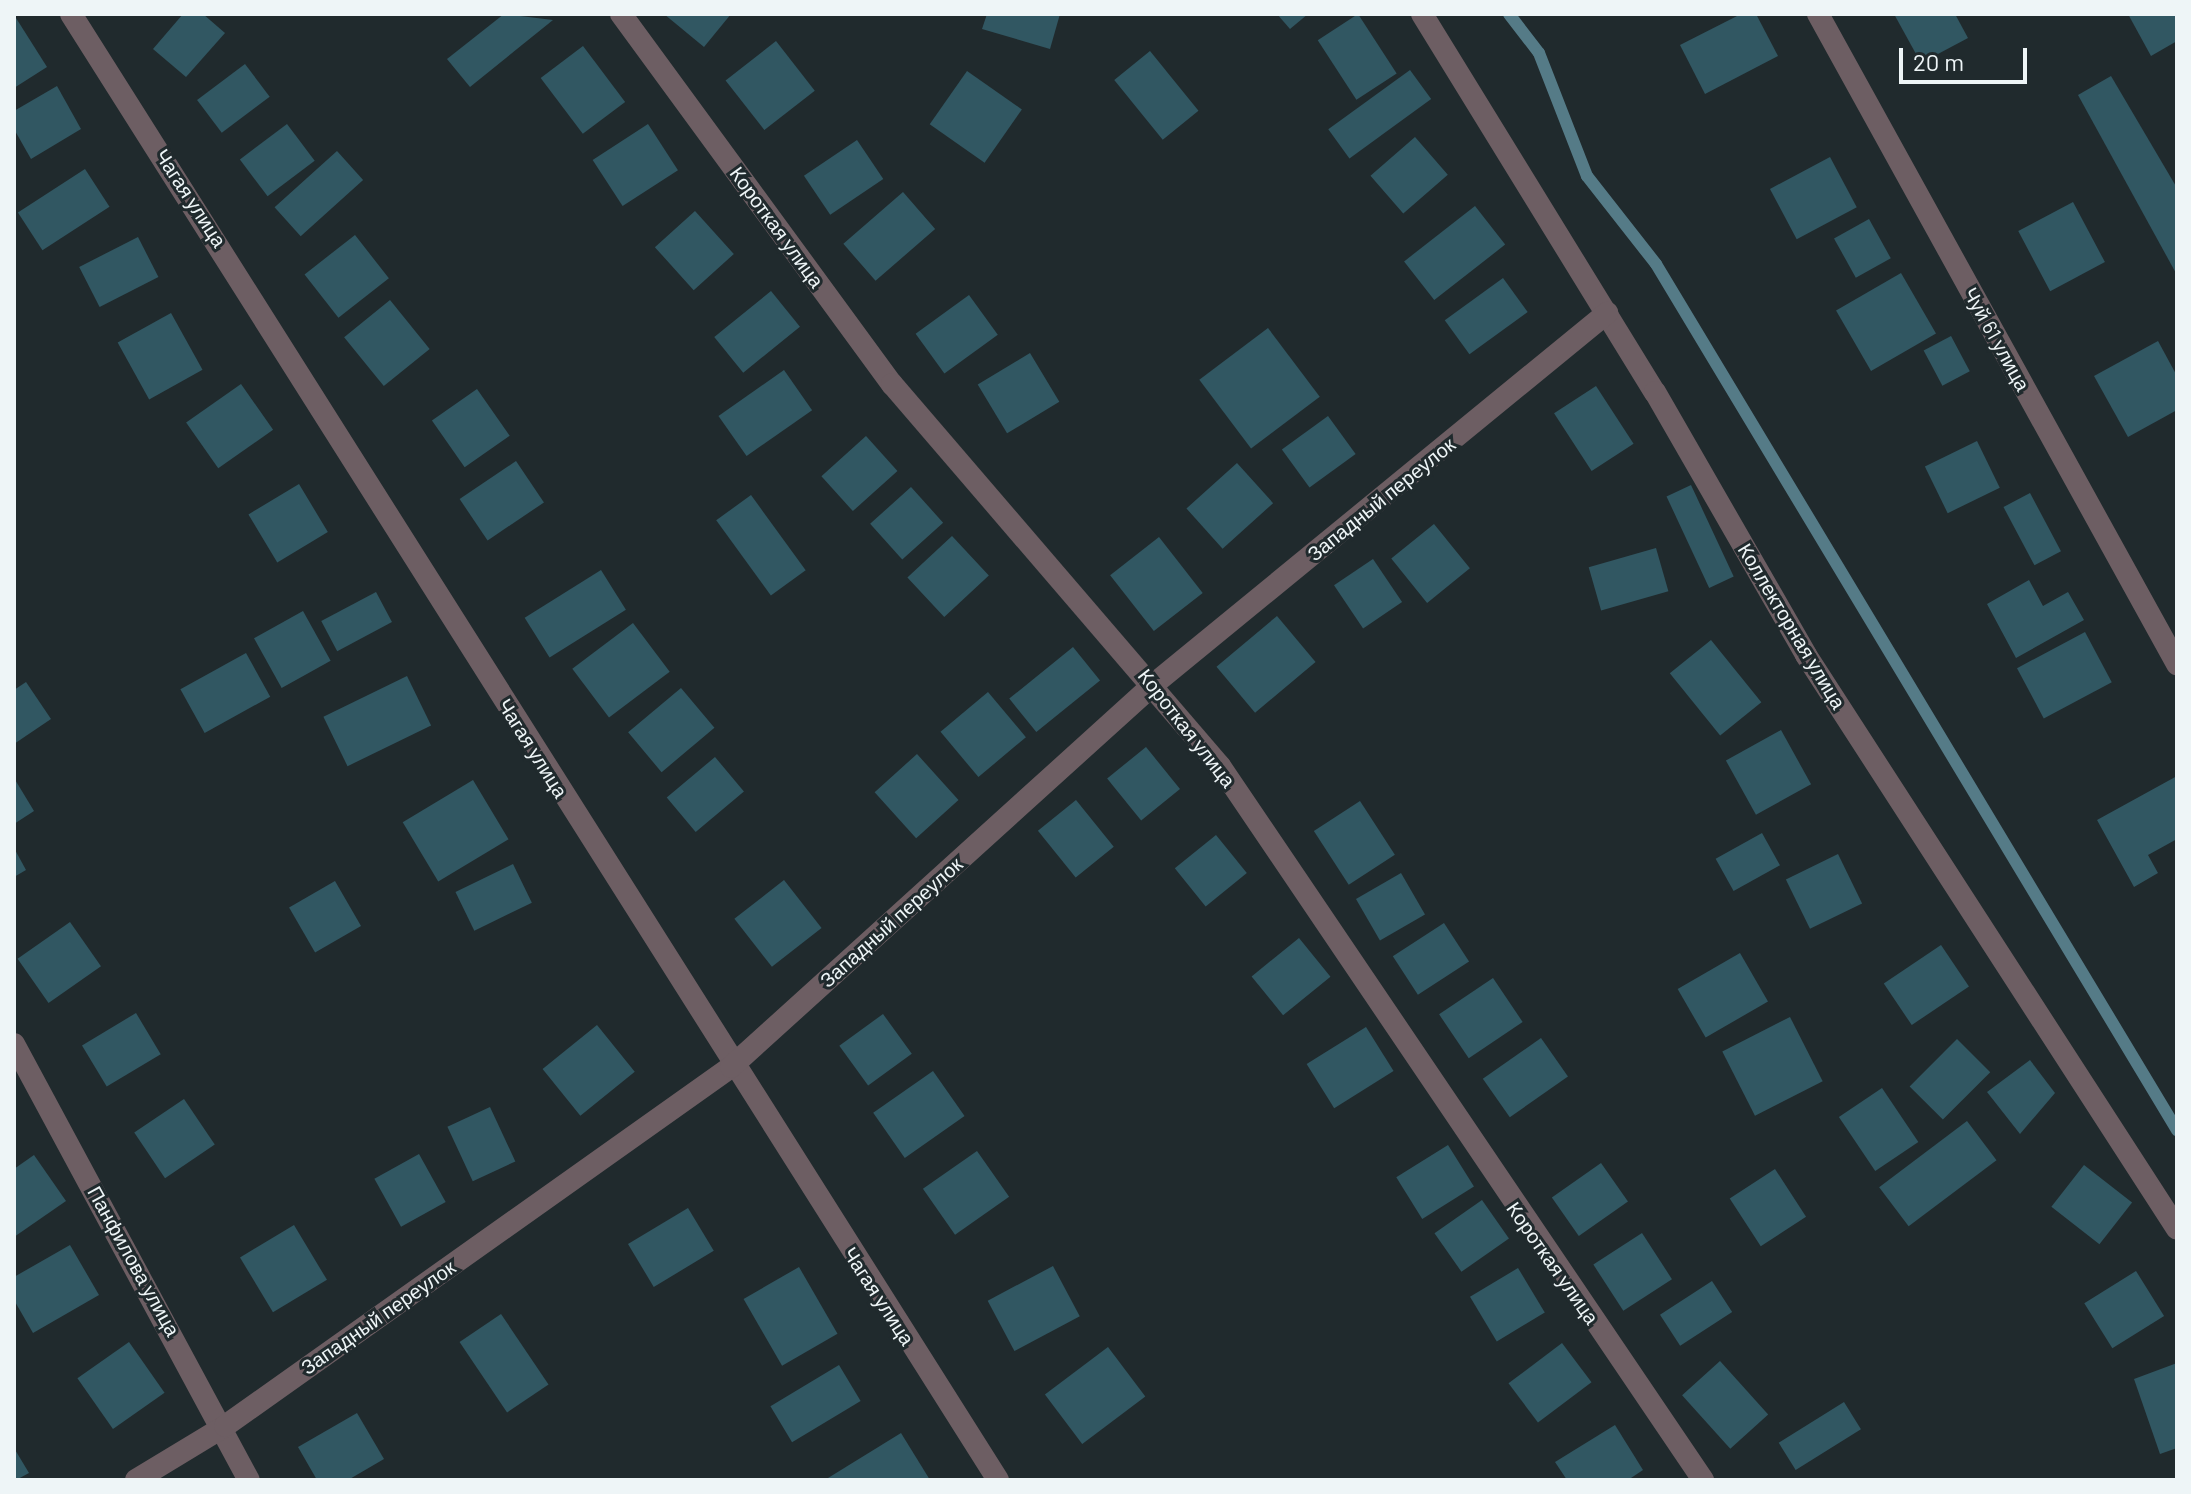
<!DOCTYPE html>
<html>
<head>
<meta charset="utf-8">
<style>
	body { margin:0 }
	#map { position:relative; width:2191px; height:1494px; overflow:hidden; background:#202a2d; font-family:Barlow,sans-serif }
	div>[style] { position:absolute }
	.stream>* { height:12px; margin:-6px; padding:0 6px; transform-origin:6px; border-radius:6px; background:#557b87 }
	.building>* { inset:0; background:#315762; transform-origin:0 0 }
	.minor>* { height:22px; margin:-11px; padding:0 11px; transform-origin:11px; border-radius:11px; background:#6d5e63 }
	span { translate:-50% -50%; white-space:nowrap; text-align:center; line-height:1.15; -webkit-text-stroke:6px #202a2d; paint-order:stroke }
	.street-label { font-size:20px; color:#eef5f7 }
	.frame { position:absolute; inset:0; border:16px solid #eef5f7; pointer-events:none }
	.scale { position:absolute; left:1899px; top:48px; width:128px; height:36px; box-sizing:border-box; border:4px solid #eef5f7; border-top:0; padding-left:10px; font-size:24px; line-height:28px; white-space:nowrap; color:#eef5f7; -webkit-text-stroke:6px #202a2d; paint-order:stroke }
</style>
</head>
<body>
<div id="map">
	<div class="stream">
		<div style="left:1509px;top:14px;width:49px;rotate:52.4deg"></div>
		<div style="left:1539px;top:53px;width:132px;rotate:68.7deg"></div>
		<div style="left:1587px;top:176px;width:112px;rotate:51.9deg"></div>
		<div style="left:1656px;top:264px;width:1011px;rotate:58.97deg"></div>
	</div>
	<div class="building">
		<div style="clip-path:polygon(183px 14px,203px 14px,225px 33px,186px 77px,153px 49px)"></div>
		<div style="clip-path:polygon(504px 14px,553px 20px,470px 87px,447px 59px)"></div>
		<div style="clip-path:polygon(664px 14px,731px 14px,704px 47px)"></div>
		<div style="clip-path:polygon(987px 14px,1060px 14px,1050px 49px,982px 29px)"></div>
		<div style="clip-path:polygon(1277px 14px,1308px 14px,1290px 29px)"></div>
		<div style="left:1358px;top:14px;width:71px;height:48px;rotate:57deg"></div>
		<div style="clip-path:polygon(1741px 14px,1756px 14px,1778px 56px,1705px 94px,1680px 45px)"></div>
		<div style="clip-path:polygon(1894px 14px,1955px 14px,1968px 38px,1921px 63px)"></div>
		<div style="clip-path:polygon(2128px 14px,2177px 14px,2177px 41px,2151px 56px)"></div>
		<div style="clip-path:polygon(16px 18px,47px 67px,14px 88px,14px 19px)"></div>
		<div style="left:776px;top:41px;width:63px;height:64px;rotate:52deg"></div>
		<div style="left:583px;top:46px;width:70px;height:53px;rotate:53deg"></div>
		<div style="left:1150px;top:51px;width:77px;height:46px;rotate:51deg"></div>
		<div style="left:245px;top:64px;width:41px;height:60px;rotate:53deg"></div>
		<div style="left:1410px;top:70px;width:36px;height:101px;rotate:54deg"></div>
		<div style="left:967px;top:71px;width:67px;height:65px;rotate:35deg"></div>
		<div style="clip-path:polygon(2111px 76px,2177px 188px,2177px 275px,2078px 95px)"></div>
		<div style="clip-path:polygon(57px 86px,81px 129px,31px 159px,14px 129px,14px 111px)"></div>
		<div style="left:287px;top:124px;width:46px;height:59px;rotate:53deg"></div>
		<div style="left:648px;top:124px;width:55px;height:66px;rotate:57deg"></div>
		<div style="left:1415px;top:137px;width:50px;height:59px;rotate:49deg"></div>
		<div style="left:857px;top:140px;width:47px;height:64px;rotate:56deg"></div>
		<div style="left:337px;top:151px;width:39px;height:84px;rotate:48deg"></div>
		<div style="left:1830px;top:157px;width:57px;height:68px;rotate:62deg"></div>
		<div style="left:85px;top:169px;width:45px;height:80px;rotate:57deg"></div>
		<div style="left:903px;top:192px;width:49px;height:79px;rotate:49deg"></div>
		<div style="left:2073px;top:202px;width:68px;height:62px;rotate:62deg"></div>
		<div style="left:1475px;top:206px;width:49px;height:90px;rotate:52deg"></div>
		<div style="left:695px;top:211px;width:58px;height:54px;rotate:48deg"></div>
		<div style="left:1869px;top:219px;width:45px;height:40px;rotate:61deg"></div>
		<div style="left:355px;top:235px;width:55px;height:64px;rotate:52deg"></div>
		<div style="left:138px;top:237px;width:45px;height:66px;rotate:63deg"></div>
		<div style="left:1901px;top:273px;width:70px;height:75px;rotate:60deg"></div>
		<div style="left:1503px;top:278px;width:42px;height:72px;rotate:54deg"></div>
		<div style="left:771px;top:291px;width:46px;height:73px;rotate:51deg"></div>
		<div style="left:969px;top:295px;width:49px;height:66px;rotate:54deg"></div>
		<div style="left:390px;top:300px;width:63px;height:59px;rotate:51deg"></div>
		<div style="left:171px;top:313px;width:65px;height:61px;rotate:61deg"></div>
		<div style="left:1268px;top:328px;width:86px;height:86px;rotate:53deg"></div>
		<div style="left:1951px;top:336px;width:40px;height:31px;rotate:62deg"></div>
		<div style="clip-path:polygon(2158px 341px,2177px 376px,2177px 410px,2128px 437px,2094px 376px)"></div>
		<div style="left:1030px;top:353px;width:57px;height:61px;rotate:59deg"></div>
		<div style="left:784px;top:370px;width:49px;height:80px;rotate:55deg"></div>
		<div style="left:241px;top:384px;width:56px;height:67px;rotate:55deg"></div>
		<div style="left:1596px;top:386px;width:69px;height:50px;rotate:57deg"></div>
		<div style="left:477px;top:389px;width:57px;height:55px;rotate:55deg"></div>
		<div style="left:1328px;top:416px;width:47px;height:57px;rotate:54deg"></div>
		<div style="left:866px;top:436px;width:47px;height:60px;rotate:48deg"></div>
		<div style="left:1977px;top:441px;width:52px;height:58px;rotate:64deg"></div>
		<div style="left:516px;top:461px;width:50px;height:68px;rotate:56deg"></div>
		<div style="left:1237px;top:463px;width:54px;height:68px;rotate:48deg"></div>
		<div style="left:299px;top:484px;width:56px;height:59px;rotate:59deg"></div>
		<div style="left:1691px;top:485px;width:101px;height:27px;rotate:65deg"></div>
		<div style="left:911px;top:487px;width:48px;height:55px;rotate:48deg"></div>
		<div style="left:2030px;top:493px;width:66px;height:30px;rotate:62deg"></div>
		<div style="left:751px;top:495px;width:93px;height:43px;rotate:54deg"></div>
		<div style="left:1434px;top:524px;width:57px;height:55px;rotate:51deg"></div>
		<div style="left:952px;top:536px;width:54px;height:61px;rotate:47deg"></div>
		<div style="left:1159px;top:537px;width:71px;height:62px;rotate:52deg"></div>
		<div style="left:1656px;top:548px;width:45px;height:70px;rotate:74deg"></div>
		<div style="left:1373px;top:559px;width:52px;height:47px;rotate:56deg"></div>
		<div style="left:601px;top:570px;width:47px;height:90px;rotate:58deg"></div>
		<div style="clip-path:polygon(2029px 580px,2043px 606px,2068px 592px,2084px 620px,2016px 658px,1987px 604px)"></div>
		<div style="left:376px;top:592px;width:34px;height:62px;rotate:62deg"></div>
		<div style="left:303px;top:611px;width:57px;height:56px;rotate:61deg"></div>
		<div style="left:1277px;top:616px;width:60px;height:79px;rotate:50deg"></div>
		<div style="left:633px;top:623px;width:61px;height:76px;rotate:53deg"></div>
		<div style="left:2085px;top:632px;width:57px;height:77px;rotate:62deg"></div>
		<div style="left:1711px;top:640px;width:80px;height:53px;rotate:51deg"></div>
		<div style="left:1073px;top:647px;width:43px;height:82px;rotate:51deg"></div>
		<div style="left:246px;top:653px;width:50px;height:75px;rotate:61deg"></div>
		<div style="left:407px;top:676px;width:55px;height:93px;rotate:64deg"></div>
		<div style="clip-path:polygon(26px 682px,51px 719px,14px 744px,14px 690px)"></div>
		<div style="left:681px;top:688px;width:52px;height:69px;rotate:50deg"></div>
		<div style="left:988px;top:692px;width:59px;height:62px;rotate:50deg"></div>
		<div style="left:1781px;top:730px;width:62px;height:63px;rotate:61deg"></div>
		<div style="left:1146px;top:747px;width:54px;height:50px;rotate:51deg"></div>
		<div style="left:917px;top:754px;width:62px;height:57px;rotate:48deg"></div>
		<div style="left:715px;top:757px;width:45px;height:63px;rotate:50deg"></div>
		<div style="clip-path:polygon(2177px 776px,2177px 839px,2148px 855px,2158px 873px,2134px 887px,2097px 820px)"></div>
		<div style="clip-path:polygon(14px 778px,34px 811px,14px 824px)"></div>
		<div style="left:473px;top:780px;width:69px;height:82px;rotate:59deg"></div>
		<div style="left:1076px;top:800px;width:60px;height:49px;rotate:51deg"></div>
		<div style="left:1360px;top:801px;width:64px;height:55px;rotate:57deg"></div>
		<div style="left:1762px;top:833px;width:37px;height:53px;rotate:61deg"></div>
		<div style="left:1216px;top:835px;width:49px;height:53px;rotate:51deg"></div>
		<div style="clip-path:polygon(14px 848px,26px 870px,14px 877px)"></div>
		<div style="left:1838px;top:854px;width:55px;height:58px;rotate:64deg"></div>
		<div style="left:513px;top:864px;width:43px;height:64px;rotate:64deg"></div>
		<div style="left:1401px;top:873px;width:48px;height:52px;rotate:60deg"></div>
		<div style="left:784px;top:880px;width:61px;height:63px;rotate:52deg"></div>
		<div style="left:335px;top:881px;width:52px;height:53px;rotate:60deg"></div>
		<div style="left:70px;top:922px;width:54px;height:64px;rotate:55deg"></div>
		<div style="left:1444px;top:923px;width:46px;height:61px;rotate:57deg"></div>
		<div style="left:1299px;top:938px;width:50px;height:61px;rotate:51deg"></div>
		<div style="left:1941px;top:945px;width:50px;height:69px;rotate:56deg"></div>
		<div style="left:1740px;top:953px;width:56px;height:72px;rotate:60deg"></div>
		<div style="left:1493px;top:978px;width:53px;height:65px;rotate:56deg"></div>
		<div style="left:136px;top:1013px;width:48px;height:63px;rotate:59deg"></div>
		<div style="left:883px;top:1014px;width:49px;height:54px;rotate:54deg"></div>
		<div style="left:1790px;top:1017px;width:72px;height:76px;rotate:63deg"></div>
		<div style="left:597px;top:1025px;width:60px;height:70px;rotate:51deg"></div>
		<div style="left:1366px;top:1027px;width:52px;height:70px;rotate:58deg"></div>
		<div style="left:1541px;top:1038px;width:47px;height:71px;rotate:55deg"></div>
		<div style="left:1957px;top:1039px;width:47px;height:67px;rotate:45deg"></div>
		<div style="clip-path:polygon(2030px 1060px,2055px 1093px,2020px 1134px,1987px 1092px)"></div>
		<div style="left:933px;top:1071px;width:55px;height:73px;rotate:55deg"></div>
		<div style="left:1882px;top:1088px;width:65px;height:52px;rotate:56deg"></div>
		<div style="left:184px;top:1099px;width:55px;height:60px;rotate:56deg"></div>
		<div style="left:490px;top:1107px;width:60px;height:47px;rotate:65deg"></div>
		<div style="left:1967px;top:1121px;width:49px;height:110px;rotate:53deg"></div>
		<div style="left:1448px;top:1145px;width:49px;height:61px;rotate:58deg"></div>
		<div style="left:977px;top:1151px;width:56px;height:66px;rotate:55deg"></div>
		<div style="left:419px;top:1154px;width:55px;height:51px;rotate:61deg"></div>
		<div style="clip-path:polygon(34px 1155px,66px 1201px,14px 1237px,14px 1169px)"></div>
		<div style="left:1601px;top:1163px;width:47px;height:60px;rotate:55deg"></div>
		<div style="left:2084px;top:1165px;width:61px;height:53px;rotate:38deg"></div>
		<div style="left:1775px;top:1169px;width:57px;height:54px;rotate:57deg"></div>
		<div style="left:1482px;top:1200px;width:47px;height:58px;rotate:55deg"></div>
		<div style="left:688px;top:1208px;width:50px;height:70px;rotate:59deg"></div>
		<div style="left:294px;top:1225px;width:64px;height:63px;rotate:59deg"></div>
		<div style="left:1642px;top:1233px;width:55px;height:58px;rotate:57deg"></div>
		<div style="clip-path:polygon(70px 1245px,99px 1295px,33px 1333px,14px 1300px,14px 1277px)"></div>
		<div style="left:1053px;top:1266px;width:57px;height:74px;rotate:62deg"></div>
		<div style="left:799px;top:1267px;width:77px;height:64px;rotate:60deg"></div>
		<div style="left:1518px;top:1268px;width:52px;height:56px;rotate:59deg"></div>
		<div style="left:2136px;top:1271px;width:53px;height:61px;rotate:58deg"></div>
		<div style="left:1712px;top:1281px;width:37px;height:62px;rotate:57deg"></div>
		<div style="left:501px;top:1314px;width:85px;height:50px;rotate:56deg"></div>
		<div style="left:129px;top:1342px;width:62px;height:63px;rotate:55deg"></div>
		<div style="left:1562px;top:1343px;width:49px;height:67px;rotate:53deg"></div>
		<div style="left:1108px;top:1347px;width:62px;height:79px;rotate:53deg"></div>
		<div style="left:1720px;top:1361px;width:72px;height:51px;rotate:48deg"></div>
		<div style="clip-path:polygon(2177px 1363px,2177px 1448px,2160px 1454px,2134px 1379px)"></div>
		<div style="left:839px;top:1365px;width:42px;height:80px;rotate:59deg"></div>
		<div style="left:1844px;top:1402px;width:32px;height:77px;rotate:58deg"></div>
		<div style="clip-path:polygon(357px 1413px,384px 1459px,348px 1480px,317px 1480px,298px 1447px)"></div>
		<div style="clip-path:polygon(1615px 1425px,1643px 1470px,1628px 1480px,1567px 1480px,1555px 1462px)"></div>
		<div style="clip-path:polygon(901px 1433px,930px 1480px,829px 1480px,828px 1478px)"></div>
		<div style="clip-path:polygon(14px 1448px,29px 1473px,16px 1480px,14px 1480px)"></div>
	</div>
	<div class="minor">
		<div style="left:71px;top:14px;width:1734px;rotate:57.69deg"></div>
		<div style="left:621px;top:14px;width:459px;rotate:53.8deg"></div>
		<div style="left:892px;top:384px;width:503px;rotate:49.35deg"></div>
		<div style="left:1220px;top:766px;width:862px;rotate:55.92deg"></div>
		<div style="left:1422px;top:14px;width:444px;rotate:58.4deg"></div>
		<div style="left:1655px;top:392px;width:303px;rotate:60.1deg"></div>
		<div style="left:1806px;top:655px;width:683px;rotate:57.12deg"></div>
		<div style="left:1818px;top:14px;width:743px;rotate:61.09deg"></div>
		<div style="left:14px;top:1044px;width:495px;rotate:61.7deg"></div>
		<div style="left:136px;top:1480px;width:104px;rotate:-31.2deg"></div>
		<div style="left:225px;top:1426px;width:620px;rotate:-35.36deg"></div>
		<div style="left:731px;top:1067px;width:571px;rotate:-42.16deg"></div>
		<div style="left:1154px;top:684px;width:586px;rotate:-39.32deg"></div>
	</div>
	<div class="street-label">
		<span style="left:191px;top:198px;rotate:57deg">Чагая улица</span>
		<span style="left:777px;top:227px;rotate:54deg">Короткая улица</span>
		<span style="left:1997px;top:339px;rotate:61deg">Чуй 61 улица</span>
		<span style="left:1381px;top:499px;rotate:-39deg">Западный переулок</span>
		<span style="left:1792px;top:626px;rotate:59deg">Коллекторная улица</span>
		<span style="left:1187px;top:728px;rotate:52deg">Короткая улица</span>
		<span style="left:533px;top:748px;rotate:58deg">Чагая улица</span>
		<span style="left:891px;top:922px;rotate:-42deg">Западный переулок</span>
		<span style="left:134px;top:1261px;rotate:61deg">Панфилова улица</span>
		<span style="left:1553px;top:1263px;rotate:55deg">Короткая улица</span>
		<span style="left:879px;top:1296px;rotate:57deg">Чагая улица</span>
		<span style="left:378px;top:1317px;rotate:-35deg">Западный переулок</span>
	</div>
	<div class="frame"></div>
	<div class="scale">20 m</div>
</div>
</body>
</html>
